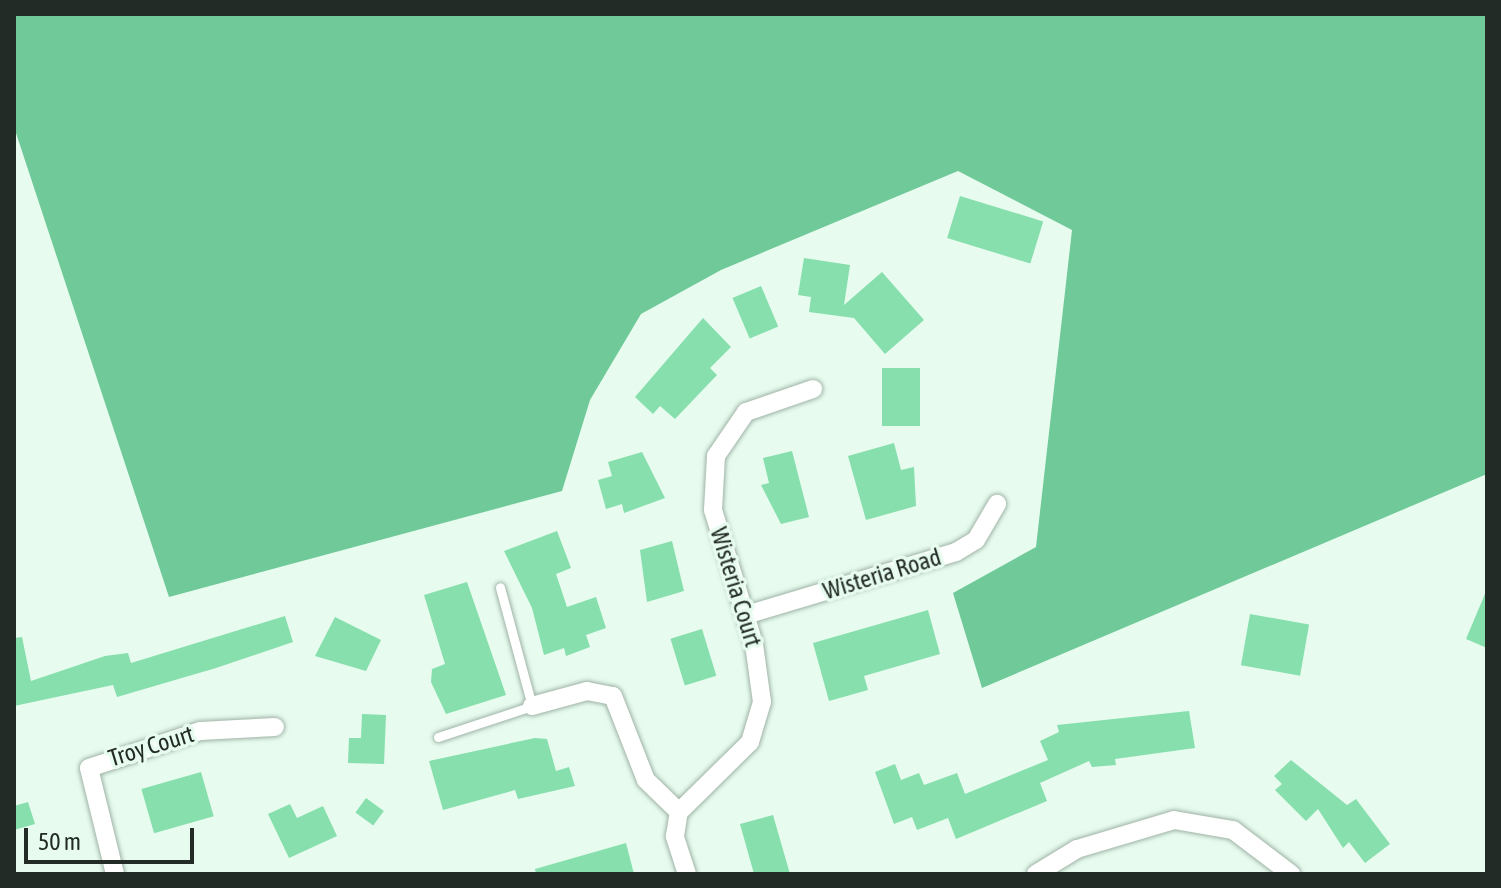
<!DOCTYPE html>
<html>
<head>
<meta charset="utf-8">
<style>
	body { margin:0 }
	#map { position:relative; width:1501px; height:888px; overflow:hidden; background:#e7fcef; font-family:"Asap Condensed",sans-serif }
	div>[style] { position:absolute }
	.forest>* { inset:0; background:#70c998 }
	.building>* { inset:0; background:#86dfac; transform-origin:0 0 }
	.roads { filter:drop-shadow(0 0 2px #9fb3a6) drop-shadow(0 0 2px #9fb3a6) }
	.service>* { height:9px; margin:-4.5px; padding:0 4.5px; transform-origin:4.5px; border-radius:4.5px; background:#fff }
	.minor>* { height:18px; margin:-9px; padding:0 9px; transform-origin:9px; border-radius:9px; background:#fff }
	span { translate:-50% -50%; white-space:nowrap; text-align:center; line-height:1.15; -webkit-text-stroke:7px #e7fcef; paint-order:stroke }
	.street-label { font-size:24px; color:#232b26 }
	.frame { position:absolute; inset:0; border:16px solid #232b26; pointer-events:none }
	.scale { position:absolute; left:24px; top:828px; width:170px; height:36px; box-sizing:border-box; border:4px solid #232b26; border-top:0; padding-left:10px; font-size:24px; line-height:28px; white-space:nowrap; color:#232b26; -webkit-text-stroke:6px #e7fcef; paint-order:stroke }
</style>
</head>
<body>
<div id="map">
	<div class="forest">
		<div style="clip-path:polygon(14px 14px,1487px 14px,1487px 474px,982px 688px,953px 593px,1036px 547px,1072px 230px,958px 171px,721px 270px,641px 314px,590px 400px,562px 491px,169px 597px,14px 127px)"></div>
	</div>
	<div class="building">
		<div style="left:960px;top:196px;width:87px;height:44px;rotate:17deg"></div>
		<div style="clip-path:polygon(804px 258px,850px 265px,844px 305px,882px 272px,924px 320px,885px 354px,854px 318px,809px 312px,811px 297px,798px 295px)"></div>
		<div style="left:761px;top:286px;width:44px;height:31px;rotate:67deg"></div>
		<div style="clip-path:polygon(703px 318px,731px 347px,710px 368px,717px 375px,675px 419px,660px 406px,653px 414px,635px 397px)"></div>
		<div style="left:882px;top:368px;width:38px;height:58px"></div>
		<div style="clip-path:polygon(894px 443px,901px 470px,914px 467px,916px 506px,866px 520px,848px 456px)"></div>
		<div style="clip-path:polygon(792px 451px,809px 517px,781px 524px,761px 485px,769px 483px,763px 458px)"></div>
		<div style="clip-path:polygon(642px 452px,665px 498px,624px 513px,622px 504px,606px 509px,598px 480px,612px 476px,608px 462px)"></div>
		<div style="clip-path:polygon(557px 531px,571px 568px,556px 574px,567px 607px,596px 597px,606px 628px,586px 635px,590px 647px,566px 656px,564px 648px,544px 655px,532px 608px,504px 551px)"></div>
		<div style="clip-path:polygon(672px 541px,684px 591px,647px 602px,640px 550px)"></div>
		<div style="clip-path:polygon(467px 582px,506px 695px,446px 714px,431px 682px,432px 669px,445px 664px,424px 595px)"></div>
		<div style="clip-path:polygon(1487px 589px,1487px 648px,1466px 639px)"></div>
		<div style="clip-path:polygon(928px 610px,940px 654px,864px 676px,868px 690px,829px 701px,813px 643px)"></div>
		<div style="left:1250px;top:614px;width:60px;height:52px;rotate:10deg"></div>
		<div style="clip-path:polygon(285px 616px,293px 642px,216px 668px,117px 697px,113px 685px,14px 706px,14px 638px,22px 637px,31px 681px,105px 656px,128px 653px,131px 663px)"></div>
		<div style="clip-path:polygon(335px 617px,381px 640px,366px 671px,315px 656px)"></div>
		<div style="left:702px;top:629px;width:49px;height:33px;rotate:73deg"></div>
		<div style="clip-path:polygon(1189px 711px,1195px 748px,1115px 759px,1116px 765px,1092px 767px,1089px 761px,1040px 783px,1047px 801px,956px 839px,948px 818px,917px 830px,912px 817px,894px 824px,875px 772px,895px 764px,901px 780px,919px 773px,924px 785px,957px 773px,965px 794px,1048px 760px,1040px 741px,1059px 732px,1057px 725px)"></div>
		<div style="clip-path:polygon(362px 714px,386px 715px,384px 764px,348px 763px,349px 738px,361px 738px)"></div>
		<div style="clip-path:polygon(535px 738px,547px 739px,556px 771px,569px 767px,575px 786px,518px 799px,515px 790px,443px 810px,429px 761px)"></div>
		<div style="clip-path:polygon(1291px 760px,1347px 805px,1356px 799px,1390px 844px,1365px 863px,1349px 842px,1343px 848px,1318px 809px,1306px 821px,1275px 790px,1282px 784px,1274px 776px)"></div>
		<div style="left:201px;top:772px;width:46px;height:62px;rotate:74deg"></div>
		<div style="left:366px;top:798px;width:22px;height:18px;rotate:36deg"></div>
		<div style="clip-path:polygon(28px 802px,35px 824px,14px 830px,14px 806px)"></div>
		<div style="clip-path:polygon(290px 804px,297px 818px,323px 806px,337px 836px,289px 858px,268px 814px)"></div>
		<div style="clip-path:polygon(773px 815px,790px 874px,754px 874px,740px 824px)"></div>
		<div style="clip-path:polygon(626px 843px,634px 874px,536px 874px,535px 869px)"></div>
	</div>
	<div class="roads">
		<div class="service">
			<div style="left:438px;top:737px;width:99px;rotate:-18.3deg"></div>
			<div style="left:532px;top:706px;width:123px;rotate:-105.1deg"></div>
		</div>
		<div class="minor">
			<div style="left:746px;top:615px;width:219px;rotate:-16.7deg"></div>
			<div style="left:956px;top:552px;width:23px;rotate:-31deg"></div>
			<div style="left:976px;top:540px;width:42px;rotate:-59.7deg"></div>
			<div style="left:532px;top:706px;width:57px;rotate:-15.3deg"></div>
			<div style="left:587px;top:691px;width:26px;rotate:11deg"></div>
			<div style="left:613px;top:696px;width:90px;rotate:68.6deg"></div>
			<div style="left:646px;top:780px;width:46px;rotate:44.1deg"></div>
			<div style="left:115px;top:874px;width:109px;rotate:-103.8deg"></div>
			<div style="left:89px;top:768px;width:117px;rotate:-18.4deg"></div>
			<div style="left:200px;top:731px;width:75px;rotate:-3.1deg"></div>
			<div style="left:687px;top:874px;width:40px;rotate:-108deg"></div>
			<div style="left:675px;top:836px;width:24px;rotate:-81deg"></div>
			<div style="left:679px;top:812px;width:100px;rotate:-44.6deg"></div>
			<div style="left:750px;top:742px;width:42px;rotate:-73.3deg"></div>
			<div style="left:762px;top:702px;width:59px;rotate:-97.9deg"></div>
			<div style="left:754px;top:644px;width:140px;rotate:-107deg"></div>
			<div style="left:713px;top:510px;width:54px;rotate:-86.8deg"></div>
			<div style="left:716px;top:456px;width:53px;rotate:-55.7deg"></div>
			<div style="left:746px;top:412px;width:71px;rotate:-18.9deg"></div>
			<div style="left:1036px;top:874px;width:48px;rotate:-31.4deg"></div>
			<div style="left:1077px;top:849px;width:101px;rotate:-16.6deg"></div>
			<div style="left:1174px;top:820px;width:60px;rotate:9.6deg"></div>
			<div style="left:1233px;top:830px;width:73px;rotate:37.2deg"></div>
		</div>
	</div>
	<div class="street-label">
		<span style="left:882px;top:574px;rotate:-17deg">Wisteria Road</span>
		<span style="left:736px;top:587px;rotate:73deg">Wisteria Court</span>
		<span style="left:151px;top:746px;rotate:-17deg">Troy Court</span>
	</div>
	<div class="frame"></div>
	<div class="scale">50 m</div>
</div>
</body>
</html>
